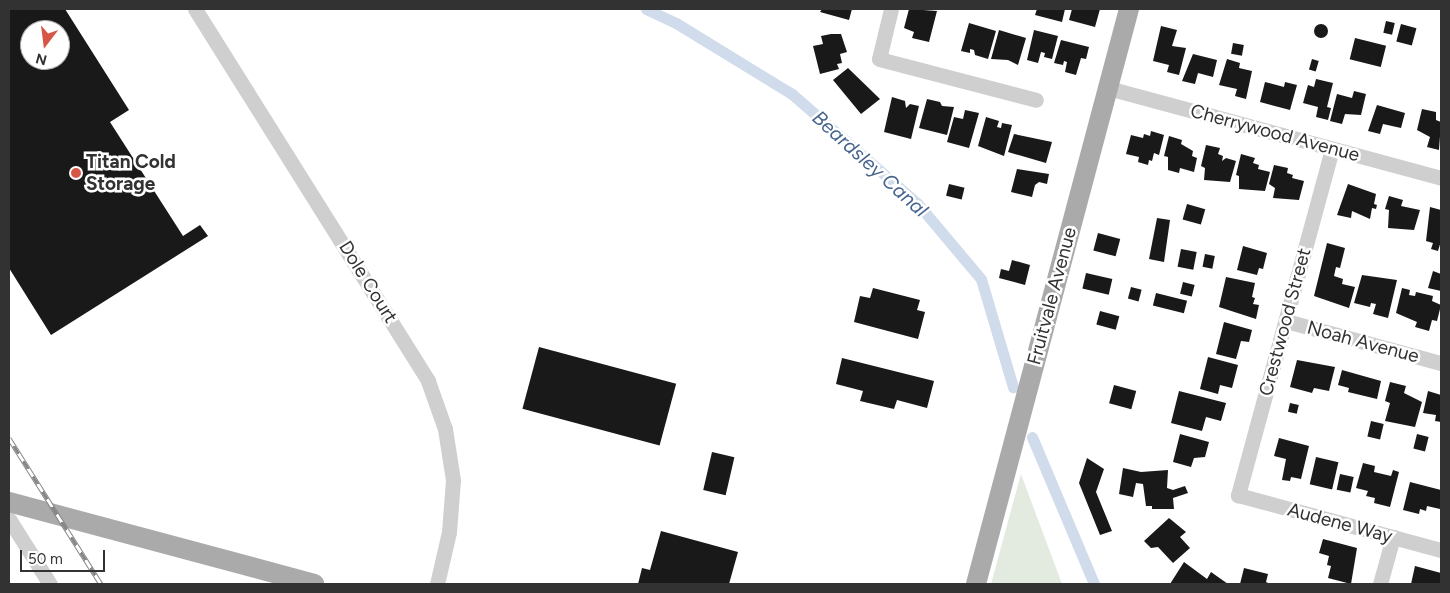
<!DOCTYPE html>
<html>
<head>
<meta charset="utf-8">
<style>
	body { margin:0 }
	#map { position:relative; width:1450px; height:593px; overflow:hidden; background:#fff; font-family:Figtree,sans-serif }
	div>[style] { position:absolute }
	.green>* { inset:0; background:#e3eadf }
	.canal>* { height:11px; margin:-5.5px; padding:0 5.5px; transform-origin:5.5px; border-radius:5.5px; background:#d0dbeb }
	.building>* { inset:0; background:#191919; transform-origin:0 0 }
	.round { border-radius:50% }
	.minor>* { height:15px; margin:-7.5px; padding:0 7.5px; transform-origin:7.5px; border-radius:7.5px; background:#cfcfcf }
	.major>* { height:20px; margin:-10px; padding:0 10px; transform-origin:10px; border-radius:10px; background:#aaa }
	.rail>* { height:5px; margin-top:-2.5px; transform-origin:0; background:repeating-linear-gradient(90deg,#fff 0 9px,#878787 0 18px); box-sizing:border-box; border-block:1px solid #878787 }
	.dots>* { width:14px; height:14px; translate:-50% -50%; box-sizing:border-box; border:2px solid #fff; border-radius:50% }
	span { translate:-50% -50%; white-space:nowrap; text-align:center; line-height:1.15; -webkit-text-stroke:5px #fff; paint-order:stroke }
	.street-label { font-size:19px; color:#323232 }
	.poi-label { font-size:19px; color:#323232; font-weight:700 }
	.left { translate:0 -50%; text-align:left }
	.water-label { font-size:20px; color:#46648e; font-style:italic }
	.frame { position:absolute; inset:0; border:10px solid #323232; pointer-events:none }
	.north { position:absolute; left:20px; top:20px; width:50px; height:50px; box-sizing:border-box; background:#fff; border:1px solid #adadad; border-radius:50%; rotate:195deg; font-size:14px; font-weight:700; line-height:20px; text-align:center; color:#323232 }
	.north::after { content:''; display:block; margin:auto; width:18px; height:22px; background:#d75746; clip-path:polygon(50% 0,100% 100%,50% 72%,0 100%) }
	.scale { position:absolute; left:20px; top:550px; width:85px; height:22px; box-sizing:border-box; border:2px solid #323232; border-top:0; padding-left:6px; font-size:15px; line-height:18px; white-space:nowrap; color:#323232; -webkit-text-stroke:4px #fff; paint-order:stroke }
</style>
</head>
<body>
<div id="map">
	<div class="green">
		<div style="clip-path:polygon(1021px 474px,1062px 584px,991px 584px)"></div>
	</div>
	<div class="canal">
		<div style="left:646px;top:9px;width:33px;rotate:25deg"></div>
		<div style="left:676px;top:23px;width:136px;rotate:31.5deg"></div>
		<div style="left:792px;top:94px;width:167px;rotate:41.1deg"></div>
		<div style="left:918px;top:204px;width:98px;rotate:50deg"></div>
		<div style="left:981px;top:279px;width:113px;rotate:73.5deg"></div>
		<div style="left:1032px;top:437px;width:160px;rotate:67.1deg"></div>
	</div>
	<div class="building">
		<div style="clip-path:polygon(evenodd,9px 9px,65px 9px,129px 110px,110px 122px,183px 236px,200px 225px,208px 236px,51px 335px,9px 268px,9px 9px,30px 30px,60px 30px,60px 60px,30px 60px,30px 30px)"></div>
		<div style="clip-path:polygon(822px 9px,852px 9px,849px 20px,820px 12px)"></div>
		<div style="clip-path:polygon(909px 9px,937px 11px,929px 42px,912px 38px,914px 32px,904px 28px)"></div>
		<div style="clip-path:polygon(1037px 9px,1065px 9px,1062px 22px,1035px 15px)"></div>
		<div style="clip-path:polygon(1072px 9px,1100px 9px,1095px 27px,1069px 20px)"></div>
		<div style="left:1386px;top:21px;width:9px;height:12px;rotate:13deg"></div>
		<div style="clip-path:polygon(969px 23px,996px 31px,988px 59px,975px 55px,974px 50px,970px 49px,970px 53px,961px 51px)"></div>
		<div style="left:1401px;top:24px;width:16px;height:18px;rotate:15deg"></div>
		<div class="round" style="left:1314px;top:24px;width:14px;height:14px"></div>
		<div style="clip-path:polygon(1161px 26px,1177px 30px,1172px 46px,1186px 48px,1179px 75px,1167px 72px,1169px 65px,1153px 61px)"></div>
		<div style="clip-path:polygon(999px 30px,1026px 38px,1018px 65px,1008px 60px,991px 59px)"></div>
		<div style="clip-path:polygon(1034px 30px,1058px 36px,1052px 59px,1044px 57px,1045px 53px,1041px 52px,1038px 63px,1027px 60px)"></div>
		<div style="clip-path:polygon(831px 34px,841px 34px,847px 52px,840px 54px,842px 63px,837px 64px,839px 69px,820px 74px,813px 46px,823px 44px,821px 36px)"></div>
		<div style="left:1355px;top:38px;width:32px;height:22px;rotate:14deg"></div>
		<div style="clip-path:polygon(1061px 40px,1089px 47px,1086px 59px,1081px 58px,1076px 75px,1065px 72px,1067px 62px,1064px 61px,1063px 65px,1054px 63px)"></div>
		<div style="left:1233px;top:43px;width:11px;height:11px;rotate:10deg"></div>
		<div style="clip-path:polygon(1193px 54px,1217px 60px,1213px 77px,1198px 73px,1195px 84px,1182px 81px)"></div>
		<div style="clip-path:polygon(1227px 59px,1240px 63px,1239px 68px,1252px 71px,1246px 99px,1235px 96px,1237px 89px,1219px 85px)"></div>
		<div style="left:1312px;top:59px;width:7px;height:11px;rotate:16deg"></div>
		<div style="clip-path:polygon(848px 68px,880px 99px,861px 114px,833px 80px)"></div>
		<div style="clip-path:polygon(1316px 79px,1333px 83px,1327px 107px,1331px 108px,1328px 120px,1316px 117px,1318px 107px,1303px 103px,1308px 85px,1314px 87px)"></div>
		<div style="clip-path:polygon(1265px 82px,1284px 87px,1285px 82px,1297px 85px,1290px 110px,1260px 102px)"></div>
		<div style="clip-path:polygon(1354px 91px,1366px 94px,1361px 115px,1345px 114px,1342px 124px,1330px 121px,1337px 94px,1352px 98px)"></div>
		<div style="clip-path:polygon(892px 97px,905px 101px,906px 108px,910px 104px,919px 106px,911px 139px,884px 132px)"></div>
		<div style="clip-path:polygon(927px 99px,940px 102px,942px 106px,954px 107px,947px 135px,919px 128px)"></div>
		<div style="clip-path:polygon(1377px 105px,1405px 113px,1401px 128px,1383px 124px,1380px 134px,1368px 131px)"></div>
		<div style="clip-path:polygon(1422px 109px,1436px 112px,1436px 120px,1441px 122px,1439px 150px,1427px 147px,1430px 137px,1417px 130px)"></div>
		<div style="clip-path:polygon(965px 110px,979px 113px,969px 148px,947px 142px,954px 117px,963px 119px)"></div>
		<div style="clip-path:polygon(986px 117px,999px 121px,997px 127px,1001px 128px,1002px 123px,1012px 125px,1004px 156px,978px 146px)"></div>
		<div style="clip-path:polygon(1151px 131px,1164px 135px,1159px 155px,1154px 153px,1152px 161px,1149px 160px,1148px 165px,1138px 162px,1139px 157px,1126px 154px,1131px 135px,1143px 138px,1144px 134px,1150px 136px)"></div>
		<div style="clip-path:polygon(1014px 134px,1052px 142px,1046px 163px,1008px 152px)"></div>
		<div style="clip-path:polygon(1169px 136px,1182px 140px,1181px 144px,1193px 151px,1192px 156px,1197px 158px,1194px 172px,1180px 168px,1179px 173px,1168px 170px,1168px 157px,1164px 156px)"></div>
		<div style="clip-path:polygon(1206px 145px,1220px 148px,1218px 154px,1223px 156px,1222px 161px,1226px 158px,1236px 161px,1230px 182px,1204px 180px,1205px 168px,1201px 166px)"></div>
		<div style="clip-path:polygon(1241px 154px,1255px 158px,1253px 163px,1259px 165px,1258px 169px,1270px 172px,1265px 191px,1239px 189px,1239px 176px,1236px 175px)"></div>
		<div style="clip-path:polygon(1274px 165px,1288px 168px,1287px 173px,1293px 175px,1292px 178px,1304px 181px,1299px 200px,1273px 198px,1275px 188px,1269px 184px)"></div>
		<div style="clip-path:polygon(1017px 169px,1049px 174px,1047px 184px,1039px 182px,1035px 185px,1032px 197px,1011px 192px)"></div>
		<div style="left:949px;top:184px;width:16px;height:12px;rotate:14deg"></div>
		<div style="clip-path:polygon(1348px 184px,1376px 194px,1374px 204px,1377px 205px,1376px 209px,1372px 208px,1370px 219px,1352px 211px,1351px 218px,1337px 215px)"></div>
		<div style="clip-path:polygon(1389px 196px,1403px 200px,1401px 206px,1420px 210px,1414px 230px,1388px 228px,1389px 210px,1385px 209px)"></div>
		<div style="left:1187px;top:204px;width:19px;height:16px;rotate:16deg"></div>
		<div style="clip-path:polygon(1430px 207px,1441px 210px,1441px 241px,1438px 251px,1431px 249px,1433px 243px,1426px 241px)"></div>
		<div style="clip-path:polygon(1157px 218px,1170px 220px,1164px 262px,1149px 259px)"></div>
		<div style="left:1098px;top:233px;width:23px;height:18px;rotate:15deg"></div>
		<div style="clip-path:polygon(1327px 243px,1345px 248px,1340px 268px,1336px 267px,1334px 276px,1343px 279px,1342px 284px,1355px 287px,1349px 308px,1314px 296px)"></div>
		<div style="clip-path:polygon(1243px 246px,1267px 253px,1263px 269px,1259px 268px,1257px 275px,1237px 270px)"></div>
		<div style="left:1181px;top:249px;width:16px;height:18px;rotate:11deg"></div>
		<div style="left:1205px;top:254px;width:10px;height:13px;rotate:11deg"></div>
		<div style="clip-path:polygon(1012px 260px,1030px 265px,1025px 285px,999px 278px,1001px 269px,1009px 271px)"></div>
		<div style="clip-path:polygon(1433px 271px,1441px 274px,1441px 291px,1428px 288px)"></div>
		<div style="left:1086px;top:273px;width:27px;height:16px;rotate:13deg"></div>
		<div style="clip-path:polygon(1362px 275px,1397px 280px,1388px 318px,1373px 314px,1376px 304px,1371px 303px,1370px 307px,1354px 303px)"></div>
		<div style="clip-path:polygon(1226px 277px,1255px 283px,1252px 297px,1255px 298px,1253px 304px,1259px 305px,1256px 319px,1219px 307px)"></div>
		<div style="left:1183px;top:282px;width:12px;height:12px;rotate:14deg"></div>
		<div style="left:1131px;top:287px;width:11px;height:12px;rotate:15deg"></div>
		<div style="clip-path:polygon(873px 288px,920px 300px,917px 310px,925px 312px,918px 339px,854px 322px,860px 296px,870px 298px)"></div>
		<div style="clip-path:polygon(1402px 288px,1410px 290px,1409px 295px,1415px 296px,1416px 292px,1433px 296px,1432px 301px,1441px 305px,1437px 321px,1432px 320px,1429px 331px,1415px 327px,1417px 322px,1396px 313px)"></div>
		<div style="left:1156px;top:293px;width:32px;height:13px;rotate:14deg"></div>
		<div style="left:1100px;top:311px;width:20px;height:14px;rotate:15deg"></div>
		<div style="clip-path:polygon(1224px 322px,1252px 330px,1249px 342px,1241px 341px,1236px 359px,1216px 354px)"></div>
		<div style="left:539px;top:347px;width:142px;height:64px;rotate:15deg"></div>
		<div style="clip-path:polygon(1208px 357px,1238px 365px,1232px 388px,1220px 385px,1218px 394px,1200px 389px)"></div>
		<div style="clip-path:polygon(842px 358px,934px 381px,927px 408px,897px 400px,894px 409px,860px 401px,863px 391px,836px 384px)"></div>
		<div style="clip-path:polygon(1297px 360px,1335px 367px,1329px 391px,1314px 388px,1312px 393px,1290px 387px)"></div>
		<div style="clip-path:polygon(1342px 370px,1381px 381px,1377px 399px,1348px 392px,1349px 388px,1338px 385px)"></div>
		<div style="clip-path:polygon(1390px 382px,1406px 386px,1404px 393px,1422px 402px,1415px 427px,1385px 421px,1390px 403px,1385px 401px)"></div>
		<div style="left:1114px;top:385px;width:23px;height:19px;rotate:15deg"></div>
		<div style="clip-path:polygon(1179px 391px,1226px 403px,1221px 421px,1206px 417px,1202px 431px,1171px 423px)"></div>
		<div style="clip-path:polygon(1428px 391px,1441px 395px,1441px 422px,1435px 421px,1436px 415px,1423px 413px)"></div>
		<div style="left:1290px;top:403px;width:9px;height:9px;rotate:13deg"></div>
		<div style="left:1371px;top:421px;width:13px;height:16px;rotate:13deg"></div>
		<div style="clip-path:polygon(1180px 434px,1209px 442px,1205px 457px,1194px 458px,1191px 467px,1173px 462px)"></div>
		<div style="left:1417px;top:434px;width:12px;height:15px;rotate:14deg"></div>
		<div style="clip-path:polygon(1279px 438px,1309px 446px,1301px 479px,1291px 477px,1290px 481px,1282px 480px,1286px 459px,1274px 456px)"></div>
		<div style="left:712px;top:452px;width:23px;height:39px;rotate:13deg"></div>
		<div style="left:1316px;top:457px;width:23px;height:28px;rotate:13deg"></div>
		<div style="clip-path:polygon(1087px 458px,1104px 469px,1096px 492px,1112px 531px,1100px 535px,1079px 483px)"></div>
		<div style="clip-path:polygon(1363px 463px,1375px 466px,1374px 472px,1391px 476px,1393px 470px,1399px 472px,1390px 507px,1374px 503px,1375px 498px,1366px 496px,1368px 491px,1356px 488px)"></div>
		<div style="clip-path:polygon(1123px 468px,1141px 472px,1168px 470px,1167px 488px,1173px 490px,1185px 486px,1188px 493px,1173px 498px,1174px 509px,1152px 509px,1152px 506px,1146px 506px,1143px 484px,1136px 483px,1133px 497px,1119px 494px)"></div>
		<div style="left:1340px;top:474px;width:14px;height:16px;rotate:12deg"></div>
		<div style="clip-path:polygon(1410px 482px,1441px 490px,1440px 509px,1427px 506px,1426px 511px,1420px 509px,1419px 514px,1403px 510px)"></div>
		<div style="clip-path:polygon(1169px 518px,1186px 532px,1180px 537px,1190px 548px,1173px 563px,1158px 547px,1151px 548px,1144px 541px)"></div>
		<div style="clip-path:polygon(661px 531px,738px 552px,729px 584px,638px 584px,642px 568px,650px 570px)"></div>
		<div style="clip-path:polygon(1323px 539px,1357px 548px,1351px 584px,1328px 578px,1331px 566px,1327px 565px,1329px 556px,1319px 553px)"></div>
		<div style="clip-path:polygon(1184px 562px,1207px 579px,1211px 572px,1228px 584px,1170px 584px)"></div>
		<div style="clip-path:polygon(1415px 566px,1441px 573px,1441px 584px,1411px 584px)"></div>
		<div style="clip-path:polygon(1244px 568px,1268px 574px,1266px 582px,1270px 584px,1240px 584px)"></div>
	</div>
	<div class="minor">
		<div style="left:195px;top:9px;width:439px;rotate:57.9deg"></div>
		<div style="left:428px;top:381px;width:51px;rotate:70.5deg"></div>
		<div style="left:445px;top:429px;width:52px;rotate:81.1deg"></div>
		<div style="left:453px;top:480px;width:52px;rotate:94.4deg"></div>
		<div style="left:449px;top:532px;width:53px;rotate:103deg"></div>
		<div style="left:891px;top:9px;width:51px;rotate:103.5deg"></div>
		<div style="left:879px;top:59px;width:162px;rotate:14.6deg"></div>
		<div style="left:1108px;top:88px;width:345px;rotate:15.1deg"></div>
		<div style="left:1332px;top:149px;width:359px;rotate:105.2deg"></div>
		<div style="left:1238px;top:495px;width:210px;rotate:15.2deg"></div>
		<div style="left:1286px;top:321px;width:161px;rotate:15.2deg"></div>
		<div style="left:9px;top:519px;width:77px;rotate:57.8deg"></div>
		<div style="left:1380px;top:584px;width:49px;rotate:-74.5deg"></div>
	</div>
	<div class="major">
		<div style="left:9px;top:502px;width:316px;rotate:15deg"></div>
		<div style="left:976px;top:584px;width:595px;rotate:-75.1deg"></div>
	</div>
	<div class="rail">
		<div style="left:9px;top:438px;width:173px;rotate:57.8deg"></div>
	</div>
	<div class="dots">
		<div style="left:76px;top:173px;background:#d75746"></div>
	</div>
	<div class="street-label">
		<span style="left:1275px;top:133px;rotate:15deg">Cherrywood Avenue</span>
		<span style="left:368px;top:282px;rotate:58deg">Dole Court</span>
		<span style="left:1052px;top:296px;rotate:-75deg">Fruitvale Avenue</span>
		<span style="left:1285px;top:322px;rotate:-75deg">Crestwood Street</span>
		<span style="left:1363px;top:342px;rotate:15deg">Noah Avenue</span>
		<span style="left:1340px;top:523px;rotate:15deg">Audene Way</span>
	</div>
	<div class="poi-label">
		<span class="left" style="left:86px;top:173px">Titan Cold<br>Storage</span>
	</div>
	<div class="water-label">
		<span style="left:870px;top:164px;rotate:42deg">Beardsley Canal</span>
	</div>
	<div class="frame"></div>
	<div class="north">N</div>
	<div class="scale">50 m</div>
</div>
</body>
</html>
